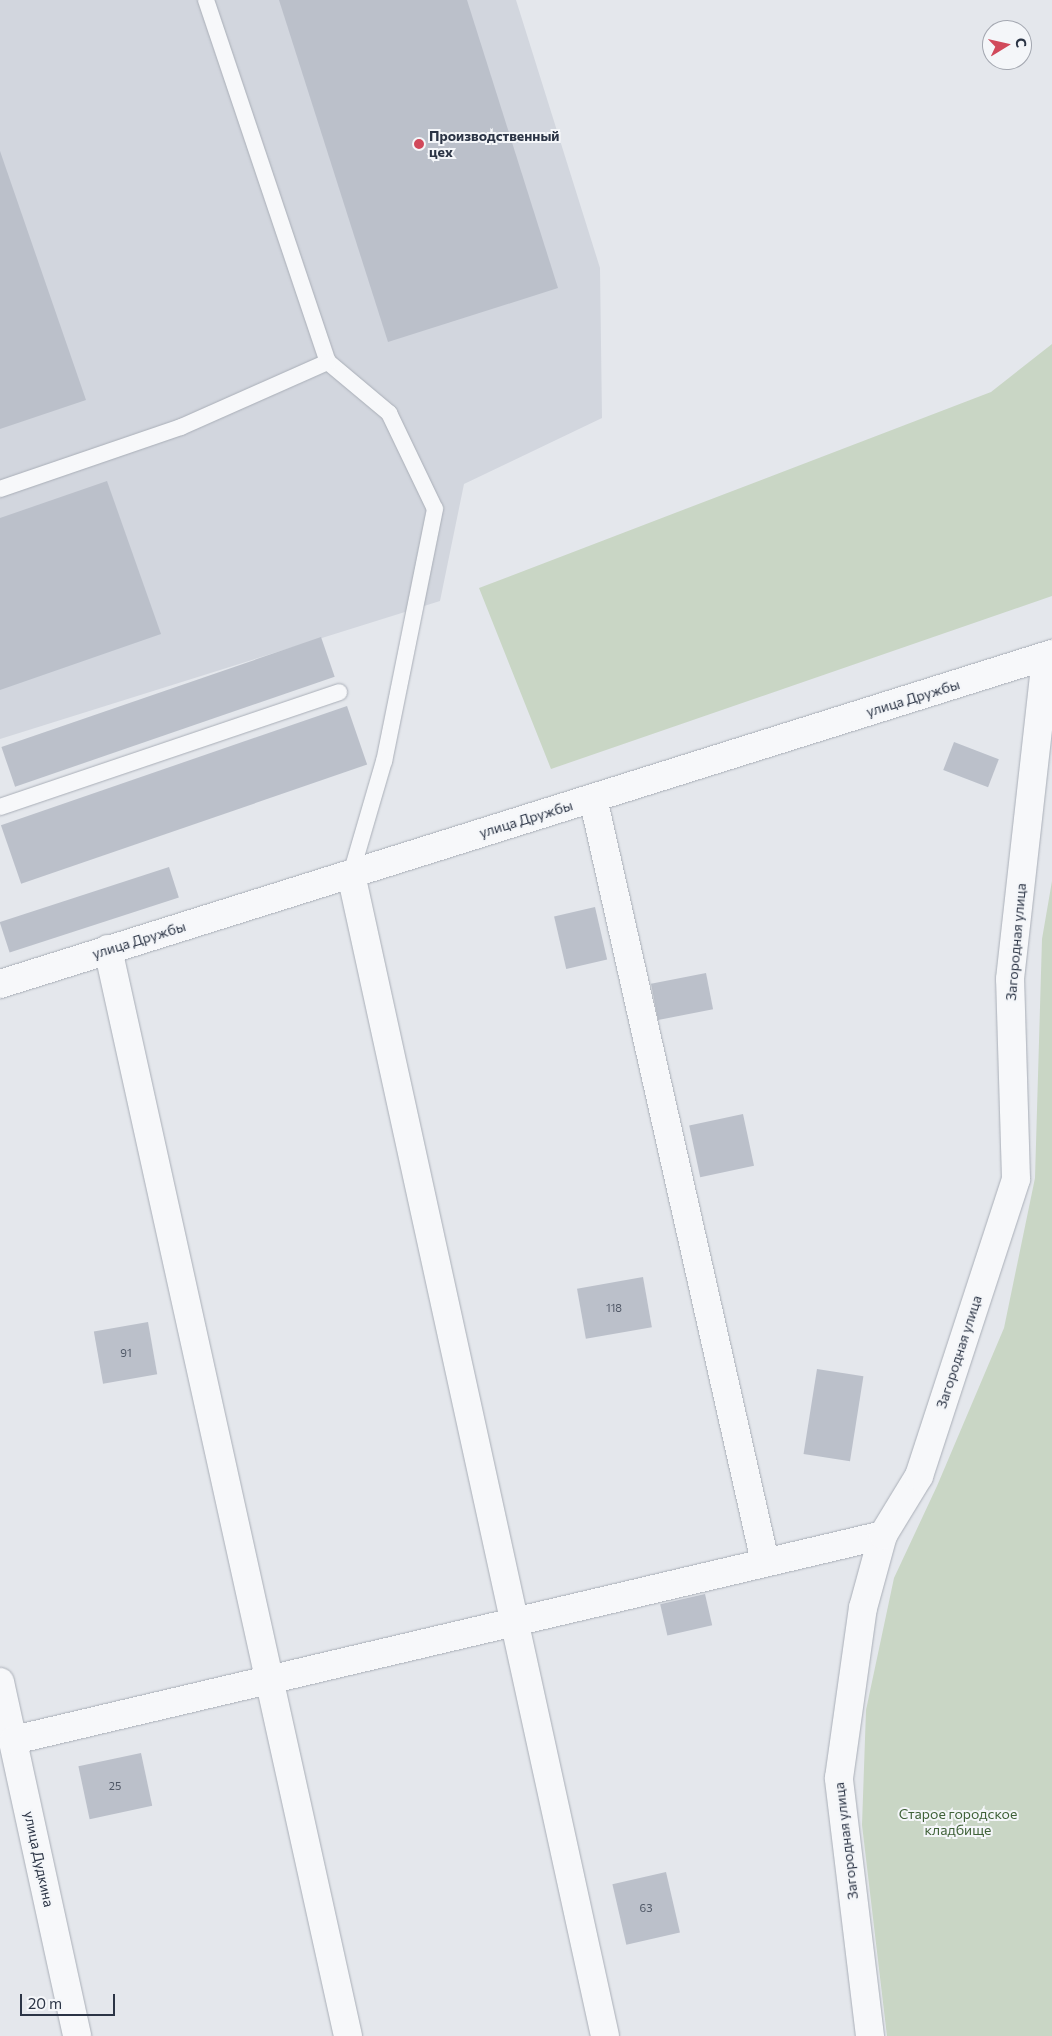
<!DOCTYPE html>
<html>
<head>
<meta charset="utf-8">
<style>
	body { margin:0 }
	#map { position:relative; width:1052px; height:2036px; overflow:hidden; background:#e4e7ec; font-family:Commissioner,sans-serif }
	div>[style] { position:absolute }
	.built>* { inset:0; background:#d2d6de }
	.green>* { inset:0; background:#c9d6c5 }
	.building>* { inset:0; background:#bbc0ca; transform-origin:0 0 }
	.roads { filter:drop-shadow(0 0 1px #a9aeb7) drop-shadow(0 0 1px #a9aeb7) }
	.lane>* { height:16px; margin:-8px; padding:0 8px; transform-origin:8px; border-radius:8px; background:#f7f8fa }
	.street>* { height:28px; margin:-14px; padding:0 14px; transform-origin:14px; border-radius:14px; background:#f7f8fa }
	.dots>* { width:14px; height:14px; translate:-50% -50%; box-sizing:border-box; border:2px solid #f4f6f9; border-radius:50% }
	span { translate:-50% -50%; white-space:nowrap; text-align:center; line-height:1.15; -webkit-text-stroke:4px #f4f6f9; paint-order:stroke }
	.number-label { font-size:11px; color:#4f5766 }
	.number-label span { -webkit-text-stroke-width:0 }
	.poi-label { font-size:14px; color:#2b3445; font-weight:700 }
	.left { translate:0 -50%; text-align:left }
	.street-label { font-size:14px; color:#2b3445 }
	.park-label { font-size:14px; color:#3f6138 }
	.north { position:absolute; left:982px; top:20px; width:50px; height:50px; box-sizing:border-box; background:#f4f6f9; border:1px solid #a4a8b1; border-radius:50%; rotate:81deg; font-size:14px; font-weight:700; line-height:20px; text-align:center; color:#2b3445 }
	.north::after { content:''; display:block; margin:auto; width:18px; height:22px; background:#d1495b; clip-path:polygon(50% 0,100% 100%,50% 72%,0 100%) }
	.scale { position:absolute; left:20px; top:1994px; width:95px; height:22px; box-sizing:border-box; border:2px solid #2b3445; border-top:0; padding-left:6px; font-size:15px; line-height:18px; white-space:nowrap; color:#2b3445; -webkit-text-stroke:4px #f4f6f9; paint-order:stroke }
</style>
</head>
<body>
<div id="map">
	<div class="built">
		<div style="clip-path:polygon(0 0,516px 0,600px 268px,602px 418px,464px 484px,440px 601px,0 739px)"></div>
	</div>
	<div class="green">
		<div style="clip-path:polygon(1052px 344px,1052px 596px,551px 769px,479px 588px,991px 392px)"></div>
		<div style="clip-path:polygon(1052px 881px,1052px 2036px,887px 2036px,862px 1825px,866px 1710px,894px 1578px,937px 1486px,1004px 1328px,1035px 1178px,1042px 939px)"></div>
	</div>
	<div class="building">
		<div style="clip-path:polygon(279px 0,467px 0,558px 288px,388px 342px)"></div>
		<div style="clip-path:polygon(0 151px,86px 400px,0 429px)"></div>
		<div style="clip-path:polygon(107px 481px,161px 634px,0 690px,0 518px)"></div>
		<div style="left:321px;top:637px;width:42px;height:338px;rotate:71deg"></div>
		<div style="left:347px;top:706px;width:62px;height:366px;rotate:71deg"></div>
		<div style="left:954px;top:742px;width:48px;height:30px;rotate:21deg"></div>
		<div style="left:169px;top:867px;width:32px;height:178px;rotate:72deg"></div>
		<div style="left:595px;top:907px;width:54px;height:42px;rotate:77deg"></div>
		<div style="left:706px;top:973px;width:37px;height:56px;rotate:79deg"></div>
		<div style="left:743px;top:1114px;width:53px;height:55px;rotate:78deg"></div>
		<div style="left:643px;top:1277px;width:51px;height:67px;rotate:80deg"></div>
		<div style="left:148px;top:1322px;width:53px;height:55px;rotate:80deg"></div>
		<div style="left:817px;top:1369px;width:47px;height:86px;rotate:9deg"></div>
		<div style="left:705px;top:1594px;width:32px;height:46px;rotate:77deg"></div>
		<div style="left:141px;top:1753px;width:54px;height:64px;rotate:78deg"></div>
		<div style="left:666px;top:1872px;width:62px;height:55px;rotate:77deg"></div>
	</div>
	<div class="roads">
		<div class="lane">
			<div style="left:206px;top:0;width:382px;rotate:71.4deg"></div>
			<div style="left:328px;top:362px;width:80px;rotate:39.9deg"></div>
			<div style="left:389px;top:413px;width:106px;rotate:64.4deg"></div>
			<div style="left:435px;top:509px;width:257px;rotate:101.4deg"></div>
			<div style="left:384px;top:761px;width:118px;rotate:106.3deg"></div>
			<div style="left:0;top:489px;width:191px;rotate:-18.9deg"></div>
			<div style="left:181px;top:427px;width:161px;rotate:-23.9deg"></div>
			<div style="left:0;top:807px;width:358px;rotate:-18.7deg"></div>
		</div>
		<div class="street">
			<div style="left:593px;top:798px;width:783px;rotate:77.31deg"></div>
			<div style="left:351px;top:874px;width:1189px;rotate:77.67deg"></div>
			<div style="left:108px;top:949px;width:1113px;rotate:77.55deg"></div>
			<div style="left:0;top:984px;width:1103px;rotate:-17.42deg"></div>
			<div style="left:0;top:1682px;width:362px;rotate:77.7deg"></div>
			<div style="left:14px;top:1740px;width:893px;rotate:-13.27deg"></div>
			<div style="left:870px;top:2036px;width:260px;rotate:-96.9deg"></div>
			<div style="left:839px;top:1778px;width:172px;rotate:-82deg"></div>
			<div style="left:863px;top:1608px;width:76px;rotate:-74.7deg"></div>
			<div style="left:883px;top:1535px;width:69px;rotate:-58.6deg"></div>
			<div style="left:919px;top:1476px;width:312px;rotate:-71.9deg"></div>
			<div style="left:1016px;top:1179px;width:200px;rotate:-91.7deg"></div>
			<div style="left:1010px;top:979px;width:324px;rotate:-83.6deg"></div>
		</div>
	</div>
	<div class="dots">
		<div style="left:419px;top:144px;background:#d1495b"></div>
	</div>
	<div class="number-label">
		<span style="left:614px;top:1308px">118</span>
		<span style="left:126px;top:1353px">91</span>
		<span style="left:115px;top:1786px">25</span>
		<span style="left:646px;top:1908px">63</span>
	</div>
	<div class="poi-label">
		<span class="left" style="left:429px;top:144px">Производственный<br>цех</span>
	</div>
	<div class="street-label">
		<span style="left:913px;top:698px;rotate:-17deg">улица Дружбы</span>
		<span style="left:526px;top:819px;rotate:-17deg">улица Дружбы</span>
		<span style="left:139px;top:940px;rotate:-17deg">улица Дружбы</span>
		<span style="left:1016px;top:942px;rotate:-85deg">Загородная улица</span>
		<span style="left:959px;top:1352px;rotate:-72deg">Загородная улица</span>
		<span style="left:846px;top:1841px;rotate:-97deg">Загородная улица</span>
		<span style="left:39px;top:1859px;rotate:78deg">улица Дудкина</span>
	</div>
	<div class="park-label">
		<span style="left:958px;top:1822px">Старое городское<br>кладбище</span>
	</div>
	<div class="north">С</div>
	<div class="scale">20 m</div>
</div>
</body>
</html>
